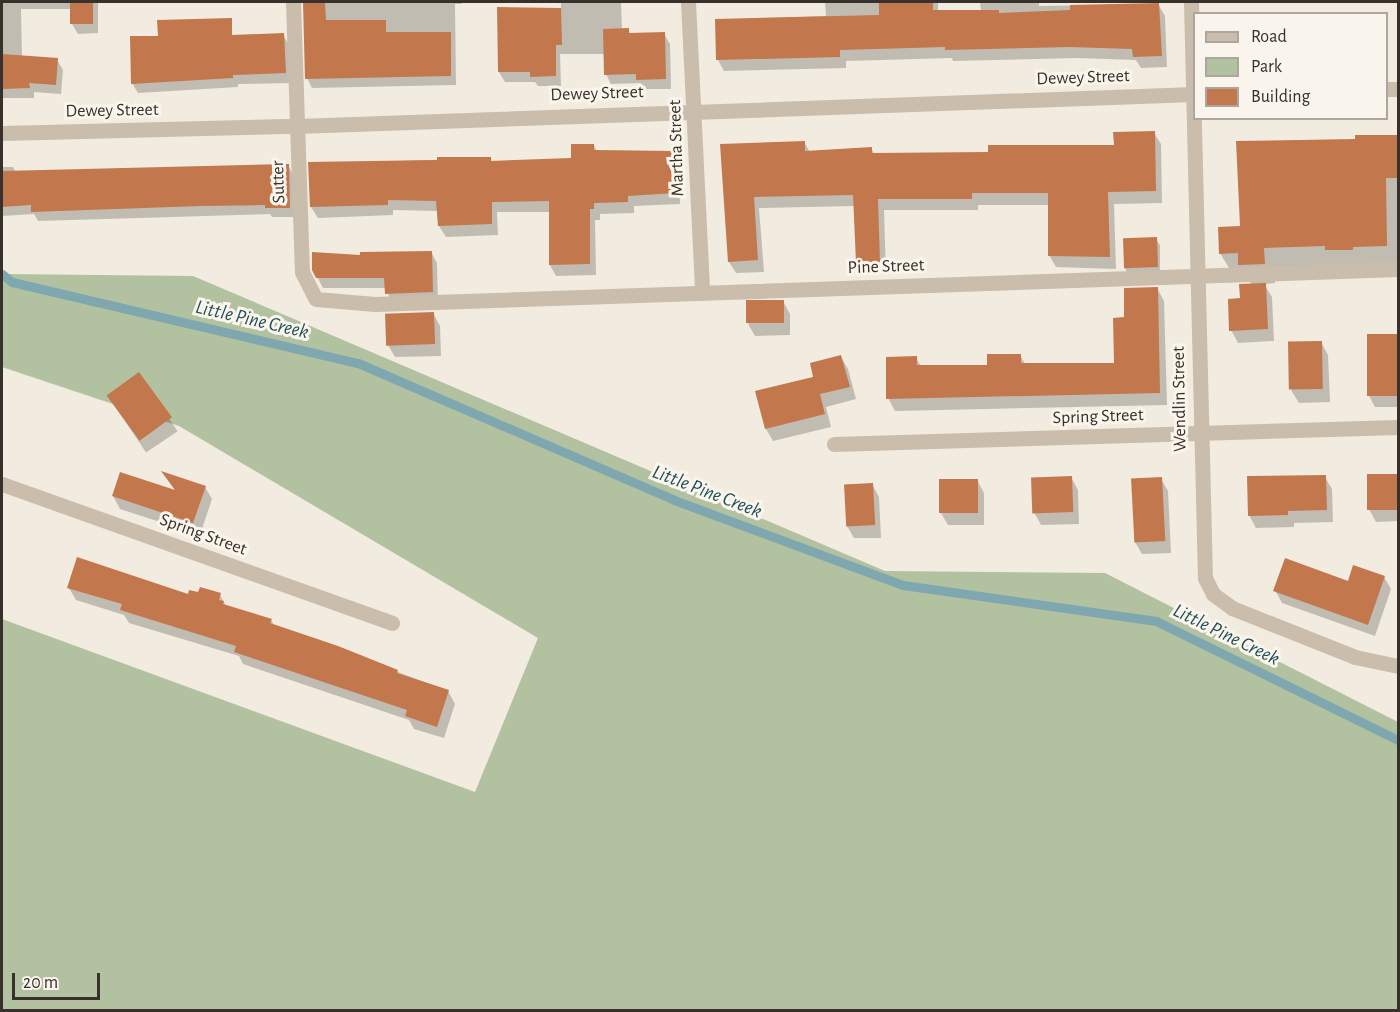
<!DOCTYPE html>
<html>
<head>
<meta charset="utf-8">
<style>
	body { margin:0 }
	#map { position:relative; width:1400px; height:1012px; overflow:hidden; background:#f2ebdf; font-family:"Alegreya Sans",sans-serif }
	div>[style] { position:absolute }
	.green>* { inset:0; background:#b2c19f }
	.shadow>* { inset:0; background:#0003; transform-origin:0 0 }
	.stream>* { height:9px; margin:-4.5px; padding:0 4.5px; transform-origin:4.5px; border-radius:4.5px; background:#7fa7af }
	.building>* { inset:0; background:#c2774d; transform-origin:0 0 }
	.street>* { height:15px; margin:-7.5px; padding:0 7.5px; transform-origin:7.5px; border-radius:7.5px; background:#cabdab }
	span { translate:-50% -50%; white-space:nowrap; text-align:center; line-height:1.15; -webkit-text-stroke:6px #faf5ec; paint-order:stroke }
	.street-label { font-size:18px; color:#38302a }
	.water-label { font-size:20px; color:#204f59; font-style:italic }
	.frame { position:absolute; inset:0; border:3px solid #38302a; pointer-events:none }
	.legend { position:absolute; left:1193px; top:12px; width:195px; height:108px; box-sizing:border-box; background:#faf5ec; border:2px solid #aca69e; margin:0; padding:8px 10px; list-style:none; font-size:18px; color:#38302a }
	.legend li { display:flex; align-items:center; gap:12px; height:30px }
	.legend b { width:30px; border:2px solid #aca69e }
	.scale { position:absolute; left:12px; top:973px; width:88px; height:27px; box-sizing:border-box; border:3px solid #38302a; border-top:0; padding-left:8px; font-size:18px; line-height:21px; white-space:nowrap; color:#38302a; -webkit-text-stroke:4px #faf5ec; paint-order:stroke }
</style>
</head>
<body>
<div id="map">
	<div class="green">
		<div style="clip-path:polygon(2px 274px,193px 276px,885px 571px,1105px 573px,1398px 722px,1398px 1010px,2px 1010px,2px 619px,475px 792px,538px 638px,179px 426px,2px 367px)"></div>
	</div>
	<div class="shadow">
		<div style="clip-path:polygon(2px 2px,126px 2px,98px 2px,98px 33px,78px 34px,72px 24px,72px 9px,21px 9px,22px 57px,57px 60px,63px 70px,61px 94px,34px 92px,34px 98px,2px 98px)"></div>
		<div style="clip-path:polygon(338px 2px,462px 2px,462px 4px,455px 4px,456px 85px,312px 88px,307px 78px,304px 4px)"></div>
		<div style="clip-path:polygon(561px 2px,621px 2px,622px 30px,628px 30px,631px 35px,664px 34px,670px 44px,671px 89px,643px 89px,640px 83px,611px 84px,606px 74px,605px 54px,560px 54px,561px 86px,538px 86px,535px 82px,505px 82px,499px 72px,561px 8px)"></div>
		<div style="clip-path:polygon(825px 2px,938px 2px,938px 12px,981px 11px,980px 2px,1039px 2px,1039px 6px,1158px 4px,1165px 16px,1167px 67px,1141px 68px,1136px 60px,1077px 58px,953px 61px,952px 58px,846px 61px,846px 68px,724px 71px,718px 60px,717px 20px,826px 16px)"></div>
		<div style="clip-path:polygon(283px 35px,289px 45px,290px 83px,238px 84px,238px 87px,138px 93px,132px 83px)"></div>
		<div style="clip-path:polygon(1154px 133px,1161px 144px,1162px 203px,1114px 204px,1116px 269px,1056px 267px,1049px 255px,1049px 205px,978px 205px,978px 210px,884px 210px,886px 273px,864px 274px,857px 262px,855px 206px,759px 208px,764px 272px,736px 273px,729px 262px,721px 146px,804px 142px,810px 152px,871px 148px,875px 155px,990px 153px,1115px 146px)"></div>
		<div style="clip-path:polygon(1356px 136px,1398px 136px,1398px 265px,1275px 268px,1275px 283px,1264px 284px,1272px 297px,1274px 341px,1238px 343px,1231px 330px,1241px 300px,1252px 285px,1245px 273px,1232px 273px,1220px 253px,1242px 228px,1356px 141px)"></div>
		<div style="clip-path:polygon(594px 145px,597px 152px,672px 152px,679px 163px,680px 204px,634px 206px,634px 213px,600px 214px,600px 220px,595px 220px,596px 275px,556px 276px,550px 265px,550px 212px,497px 212px,498px 235px,446px 237px,439px 226px,438px 211px,393px 210px,393px 215px,318px 218px,311px 207px,310px 164px,490px 158px,492px 162px,573px 160px)"></div>
		<div style="clip-path:polygon(288px 165px,293px 175px,295px 217px,272px 217px,270px 214px,38px 221px,34px 214px,2px 216px,2px 167px,13px 167px,16px 172px)"></div>
		<div style="clip-path:polygon(1156px 239px,1160px 245px,1160px 273px,1128px 274px,1125px 268px)"></div>
		<div style="clip-path:polygon(431px 252px,437px 263px,438px 302px,392px 304px,386px 288px,323px 288px,313px 269px,362px 256px)"></div>
		<div style="clip-path:polygon(1157px 288px,1164px 301px,1167px 405px,895px 411px,888px 398px,916px 358px,921px 366px,989px 366px,1020px 355px,1025px 364px,1115px 364px,1126px 319px)"></div>
		<div style="clip-path:polygon(783px 301px,790px 314px,790px 335px,755px 336px,748px 324px)"></div>
		<div style="clip-path:polygon(433px 313px,440px 326px,441px 356px,395px 357px,388px 345px)"></div>
		<div style="clip-path:polygon(1369px 335px,1398px 335px,1398px 407px,1375px 407px,1369px 396px)"></div>
		<div style="clip-path:polygon(1321px 342px,1328px 355px,1330px 402px,1299px 403px,1291px 390px)"></div>
		<div style="clip-path:polygon(841px 357px,848px 369px,856px 399px,826px 407px,831px 427px,773px 441px,766px 429px,757px 392px,815px 378px)"></div>
		<div style="left:139px;top:374px;width:69px;height:38px;rotate:56deg"></div>
		<div style="clip-path:polygon(164px 473px,205px 487px,212px 499px,200px 535px,120px 509px,113px 496px,176px 492px)"></div>
		<div style="clip-path:polygon(1398px 475px,1398px 521px,1376px 522px,1369px 509px,1369px 476px)"></div>
		<div style="clip-path:polygon(1071px 477px,1078px 490px,1079px 524px,1041px 525px,1034px 512px)"></div>
		<div style="clip-path:polygon(1325px 477px,1332px 489px,1333px 522px,1294px 523px,1294px 527px,1256px 528px,1249px 515px)"></div>
		<div style="clip-path:polygon(1161px 479px,1168px 491px,1171px 553px,1142px 554px,1135px 542px)"></div>
		<div style="clip-path:polygon(977px 480px,984px 493px,984px 525px,948px 525px,941px 513px)"></div>
		<div style="clip-path:polygon(872px 484px,879px 497px,881px 538px,854px 538px,847px 526px,846px 485px)"></div>
		<div style="clip-path:polygon(1384px 577px,1391px 589px,1375px 636px,1282px 603px,1275px 590px)"></div>
		<div style="clip-path:polygon(69px 588px,189px 596px,220px 595px,226px 606px,271px 620px,274px 625px,448px 691px,455px 704px,444px 738px,414px 729px,409px 720px,243px 664px,239px 656px,129px 623px,124px 615px,76px 600px)"></div>
	</div>
	<div class="stream">
		<div style="left:2px;top:274px;width:13px;rotate:39deg"></div>
		<div style="left:12px;top:282px;width:355px;rotate:13.2deg"></div>
		<div style="left:358px;top:363px;width:344px;rotate:23.4deg"></div>
		<div style="left:674px;top:500px;width:244px;rotate:20.4deg"></div>
		<div style="left:903px;top:585px;width:256px;rotate:8.1deg"></div>
		<div style="left:1156px;top:621px;width:270px;rotate:26.2deg"></div>
	</div>
	<div class="building">
		<div style="left:70px;top:2px;width:23px;height:22px"></div>
		<div style="clip-path:polygon(303px 2px,325px 2px,326px 20px,386px 20px,386px 32px,451px 32px,451px 76px,305px 79px)"></div>
		<div style="clip-path:polygon(879px 2px,933px 2px,933px 10px,999px 10px,999px 13px,1070px 10px,1070px 5px,1159px 3px,1162px 56px,1133px 57px,1132px 49px,1070px 47px,945px 50px,945px 47px,840px 50px,840px 57px,716px 60px,715px 19px,879px 15px)"></div>
		<div style="clip-path:polygon(497px 7px,561px 8px,562px 45px,556px 45px,556px 76px,530px 77px,530px 72px,498px 72px)"></div>
		<div style="clip-path:polygon(232px 18px,232px 35px,284px 33px,286px 73px,233px 75px,233px 78px,131px 84px,130px 36px,158px 36px,157px 20px)"></div>
		<div style="clip-path:polygon(629px 28px,629px 33px,665px 32px,666px 79px,636px 80px,636px 74px,604px 75px,603px 29px)"></div>
		<div style="clip-path:polygon(2px 54px,58px 58px,56px 85px,29px 83px,30px 88px,2px 89px)"></div>
		<div style="clip-path:polygon(1155px 131px,1156px 191px,1108px 192px,1110px 257px,1048px 256px,1048px 193px,972px 193px,972px 199px,878px 199px,880px 262px,856px 262px,853px 195px,754px 197px,758px 260px,728px 262px,720px 144px,805px 141px,805px 151px,872px 147px,872px 153px,988px 152px,988px 145px,1114px 145px,1113px 132px)"></div>
		<div style="clip-path:polygon(1355px 135px,1398px 135px,1398px 178px,1386px 178px,1387px 246px,1353px 247px,1353px 250px,1325px 250px,1325px 246px,1264px 248px,1265px 264px,1238px 265px,1238px 253px,1219px 254px,1218px 227px,1240px 226px,1236px 141px,1355px 139px)"></div>
		<div style="clip-path:polygon(571px 144px,594px 144px,594px 150px,673px 151px,675px 193px,628px 196px,628px 202px,594px 203px,594px 209px,590px 209px,590px 264px,549px 265px,549px 201px,492px 202px,492px 224px,438px 226px,436px 201px,388px 200px,388px 205px,310px 207px,308px 162px,437px 160px,437px 157px,491px 157px,491px 161px,571px 158px)"></div>
		<div style="clip-path:polygon(289px 164px,290px 208px,265px 208px,265px 205px,200px 206px,31px 212px,31px 205px,2px 207px,2px 171px)"></div>
		<div style="left:1157px;top:237px;width:30px;height:34px;rotate:88deg"></div>
		<div style="clip-path:polygon(432px 251px,433px 292px,385px 294px,384px 278px,316px 278px,312px 270px,312px 252px,360px 255px,360px 252px)"></div>
		<div style="clip-path:polygon(1266px 283px,1268px 329px,1229px 331px,1228px 299px,1240px 298px,1239px 284px)"></div>
		<div style="clip-path:polygon(1158px 287px,1160px 393px,886px 399px,886px 357px,917px 356px,917px 365px,987px 365px,987px 354px,1021px 354px,1021px 363px,1114px 363px,1113px 318px,1124px 317px,1124px 288px)"></div>
		<div style="left:784px;top:300px;width:23px;height:38px;rotate:90deg"></div>
		<div style="left:434px;top:312px;width:32px;height:49px;rotate:88deg"></div>
		<div style="left:1367px;top:334px;width:31px;height:62px"></div>
		<div style="left:1322px;top:341px;width:48px;height:34px;rotate:89deg"></div>
		<div style="clip-path:polygon(841px 355px,850px 387px,820px 394px,825px 414px,765px 429px,755px 391px,813px 377px,810px 363px)"></div>
		<div style="left:139px;top:372px;width:56px;height:40px;rotate:54deg"></div>
		<div style="clip-path:polygon(161px 471px,206px 486px,193px 523px,112px 496px,120px 472px,175px 490px)"></div>
		<div style="left:1367px;top:474px;width:31px;height:36px"></div>
		<div style="clip-path:polygon(1326px 475px,1327px 510px,1288px 511px,1288px 515px,1248px 516px,1247px 476px)"></div>
		<div style="left:1072px;top:476px;width:36px;height:41px;rotate:88deg"></div>
		<div style="left:1162px;top:477px;width:64px;height:31px;rotate:87deg"></div>
		<div style="left:939px;top:479px;width:39px;height:34px"></div>
		<div style="left:873px;top:483px;width:42px;height:29px;rotate:87deg"></div>
		<div style="clip-path:polygon(77px 557px,188px 594px,189px 590px,198px 592px,200px 587px,221px 593px,219px 600px,224px 601px,223px 604px,272px 619px,270px 623px,338px 646px,398px 670px,397px 673px,449px 690px,437px 727px,405px 716px,407px 710px,234px 652px,236px 646px,120px 610px,122px 604px,67px 588px)"></div>
		<div style="clip-path:polygon(1285px 558px,1348px 581px,1353px 565px,1385px 576px,1368px 625px,1273px 591px)"></div>
	</div>
	<div class="street">
		<div style="left:293px;top:2px;width:270px;rotate:88.1deg"></div>
		<div style="left:302px;top:272px;width:30px;rotate:63deg"></div>
		<div style="left:316px;top:299px;width:59px;rotate:4.8deg"></div>
		<div style="left:375px;top:304px;width:1024px;rotate:-1.96deg"></div>
		<div style="left:688px;top:2px;width:290px;rotate:87.2deg"></div>
		<div style="left:1191px;top:2px;width:576px;rotate:88.61deg"></div>
		<div style="left:1205px;top:578px;width:18px;rotate:63deg"></div>
		<div style="left:1213px;top:594px;width:24px;rotate:36deg"></div>
		<div style="left:1232px;top:608px;width:132px;rotate:21.7deg"></div>
		<div style="left:1355px;top:657px;width:44px;rotate:11.8deg"></div>
		<div style="left:1386px;top:89px;width:12px"></div>
		<div style="left:2px;top:133px;width:295px;rotate:-1.4deg"></div>
		<div style="left:297px;top:126px;width:898px;rotate:-2.04deg"></div>
		<div style="left:834px;top:444px;width:564px;rotate:-1.73deg"></div>
		<div style="left:2px;top:484px;width:414px;rotate:19.6deg"></div>
	</div>
	<div class="street-label">
		<span style="left:1083px;top:78px;rotate:-2deg">Dewey Street</span>
		<span style="left:597px;top:94px;rotate:-2deg">Dewey Street</span>
		<span style="left:112px;top:111px;rotate:-1deg">Dewey Street</span>
		<span style="left:677px;top:148px;rotate:-92deg">Martha Street</span>
		<span style="left:279px;top:182px;rotate:-92deg">Sutter</span>
		<span style="left:886px;top:267px;rotate:-2deg">Pine Street</span>
		<span style="left:1180px;top:399px;rotate:-91deg">Wendlin Street</span>
		<span style="left:1098px;top:417px;rotate:-2deg">Spring Street</span>
		<span style="left:203px;top:535px;rotate:20deg">Spring Street</span>
	</div>
	<div class="water-label">
		<span style="left:252px;top:320px;rotate:13deg">Little Pine Creek</span>
		<span style="left:707px;top:492px;rotate:21deg">Little Pine Creek</span>
		<span style="left:1226px;top:635px;rotate:26deg">Little Pine Creek</span>
	</div>
	<div class="frame"></div>
	<ul class="legend">
	<li><b style="height:8px;background:#cabdab"></b>Road</li>
	<li><b style="height:16px;background:#b2c19f"></b>Park</li>
	<li><b style="height:16px;background:#c2774d"></b>Building</li>
	</ul>
	<div class="scale">20 m</div>
</div>
</body>
</html>
